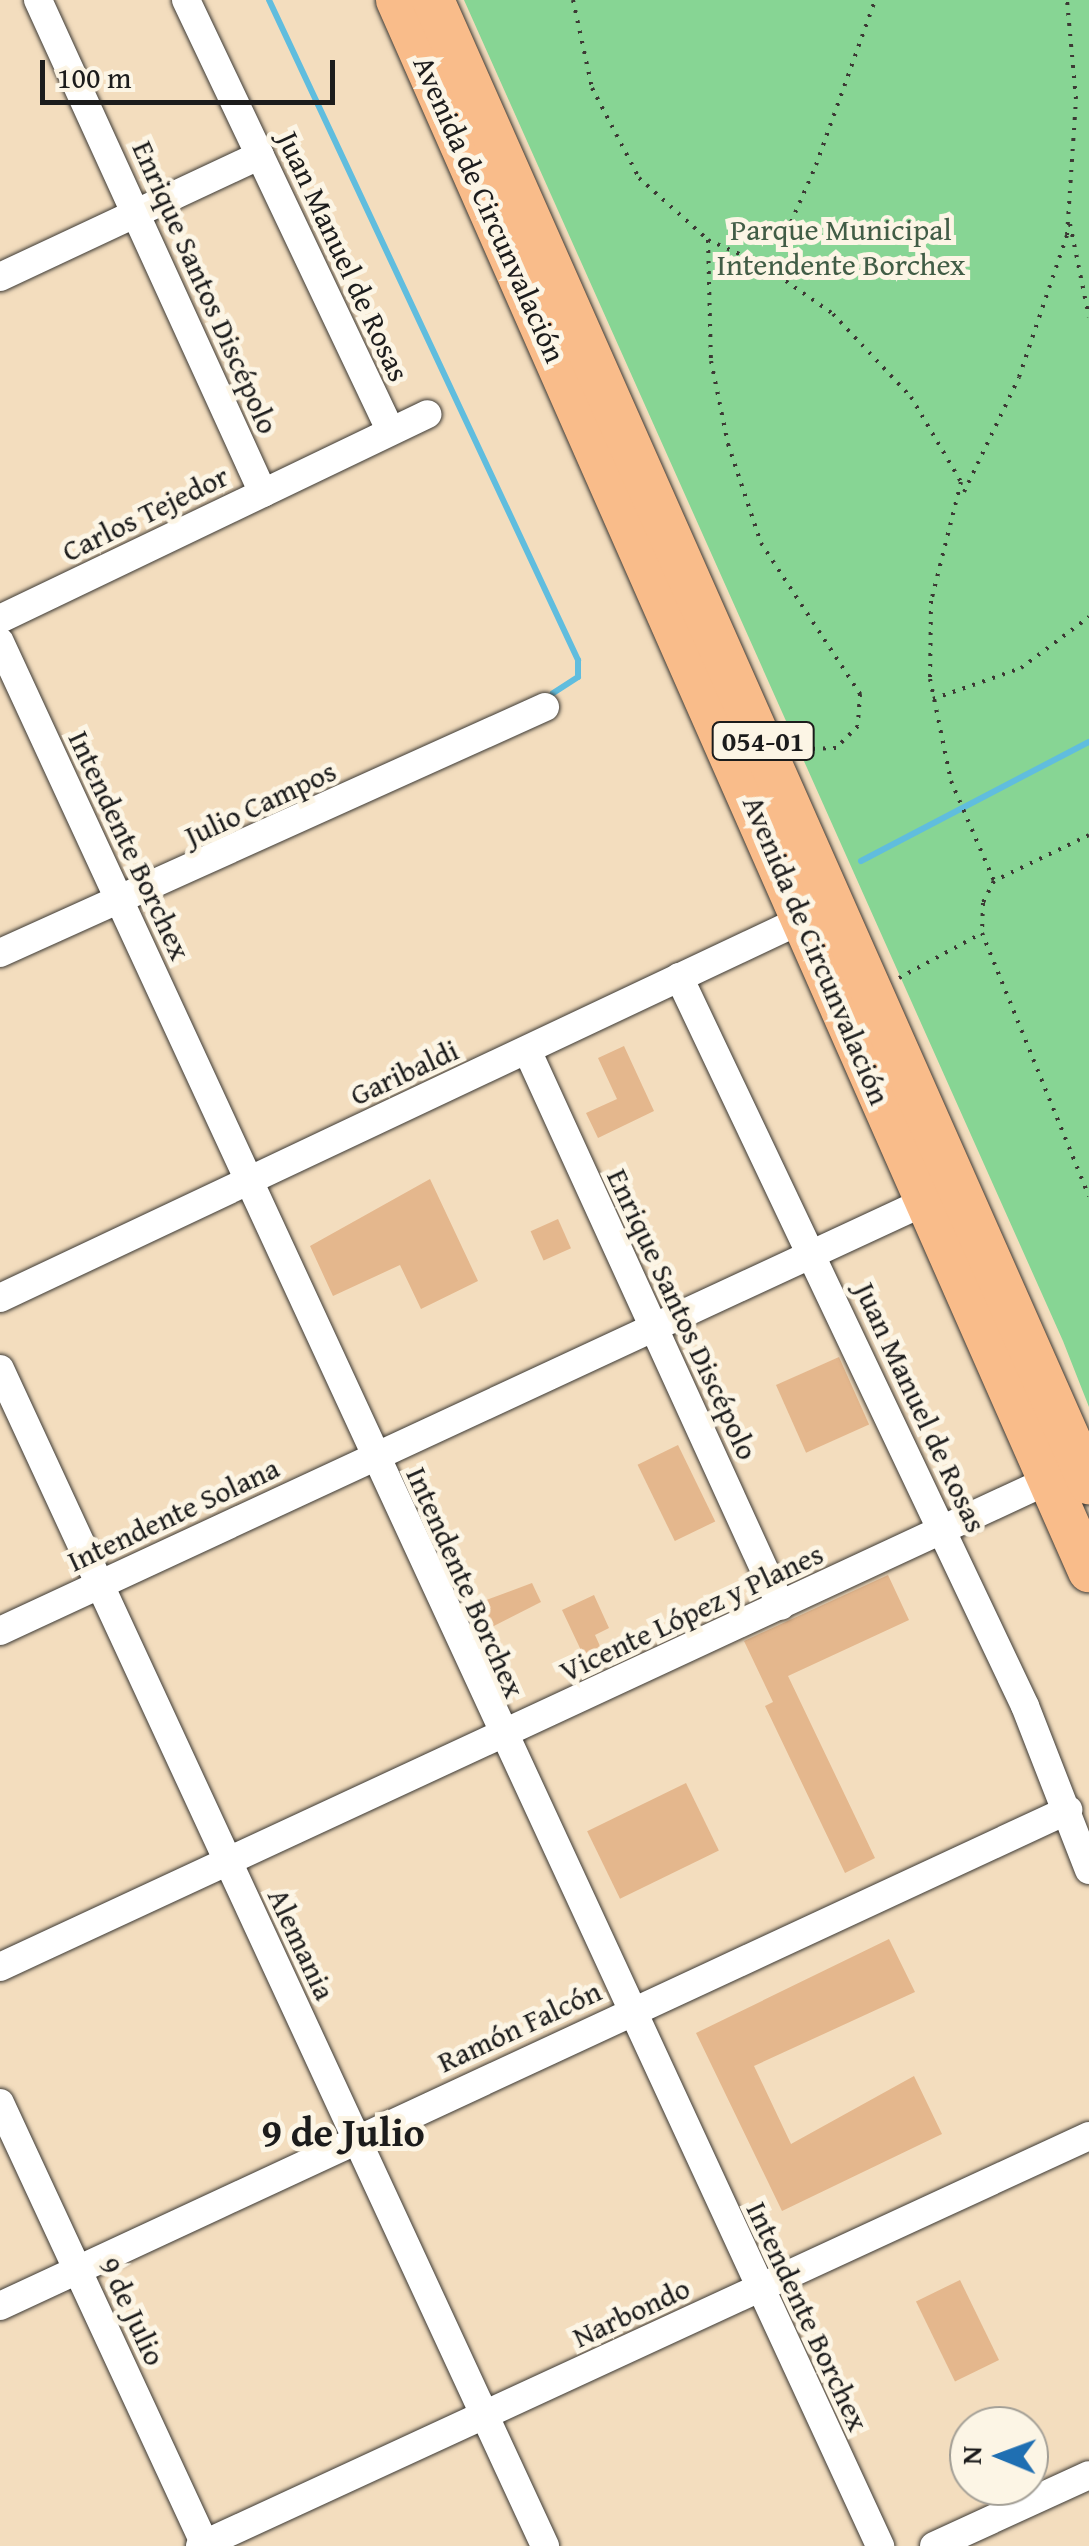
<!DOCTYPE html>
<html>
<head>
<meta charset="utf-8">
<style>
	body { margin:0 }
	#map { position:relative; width:1089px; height:2546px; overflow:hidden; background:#f3ddbe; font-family:"Gentium Book Plus",serif }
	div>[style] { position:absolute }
	.green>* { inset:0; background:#87d594 }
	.stream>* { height:6px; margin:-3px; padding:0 3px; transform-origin:3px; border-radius:3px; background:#60bdde }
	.building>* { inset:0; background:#e4b78d; transform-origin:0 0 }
	.path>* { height:4px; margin-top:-2px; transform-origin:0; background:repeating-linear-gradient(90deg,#3c3934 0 2.5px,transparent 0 10.5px) }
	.roads { filter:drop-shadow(0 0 2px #3c3934) drop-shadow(0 0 2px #3c3934) }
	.minor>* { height:28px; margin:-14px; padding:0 14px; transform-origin:14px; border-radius:14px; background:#fff }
	.highway>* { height:42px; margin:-21px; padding:0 21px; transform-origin:21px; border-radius:21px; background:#f9bc8a }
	span { translate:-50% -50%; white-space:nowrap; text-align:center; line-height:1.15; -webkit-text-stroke:10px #fcf5e5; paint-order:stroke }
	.shield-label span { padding:2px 8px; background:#fcf5e5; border:2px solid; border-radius:8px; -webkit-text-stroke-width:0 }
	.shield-label { font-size:28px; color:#1c1c1c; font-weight:700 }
	.street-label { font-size:30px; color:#1c1c1c }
	.park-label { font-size:30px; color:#415d46 }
	.district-label { font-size:40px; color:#1c1c1c; font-weight:700 }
	.north { position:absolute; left:949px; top:2406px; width:100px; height:100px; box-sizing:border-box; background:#fcf5e5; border:2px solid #a29e95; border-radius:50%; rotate:271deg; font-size:28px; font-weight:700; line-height:40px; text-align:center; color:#1c1c1c }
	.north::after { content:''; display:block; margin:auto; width:35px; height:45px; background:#1f6fb2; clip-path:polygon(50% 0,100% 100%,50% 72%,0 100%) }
	.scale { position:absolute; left:40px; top:60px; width:295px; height:45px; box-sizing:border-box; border:5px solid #1c1c1c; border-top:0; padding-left:12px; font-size:30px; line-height:35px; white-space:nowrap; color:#1c1c1c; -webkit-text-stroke:8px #fcf5e5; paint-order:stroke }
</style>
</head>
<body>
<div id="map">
	<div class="green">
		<div style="clip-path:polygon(464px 0,1089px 0,1089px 1407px,1063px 1341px)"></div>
	</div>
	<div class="stream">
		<div style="left:269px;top:0;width:729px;rotate:64.91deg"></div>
		<div style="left:578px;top:660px;width:17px;rotate:90deg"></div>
		<div style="left:578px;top:677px;width:30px;rotate:147deg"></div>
		<div style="left:861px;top:861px;width:257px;rotate:-27.6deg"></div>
	</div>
	<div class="building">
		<div style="clip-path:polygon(624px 1046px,654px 1111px,598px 1138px,586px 1113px,617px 1099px,598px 1058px)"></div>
		<div style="clip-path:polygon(430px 1179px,478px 1281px,421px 1309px,400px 1265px,333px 1296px,310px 1246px)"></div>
		<div style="left:558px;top:1219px;width:32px;height:30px;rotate:66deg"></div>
		<div style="left:839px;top:1357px;width:74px;height:69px;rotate:66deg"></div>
		<div style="left:678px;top:1445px;width:85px;height:45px;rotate:64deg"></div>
		<div style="clip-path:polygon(888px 1575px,909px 1620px,788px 1676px,875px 1858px,845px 1873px,765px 1706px,773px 1702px,744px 1641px)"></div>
		<div style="clip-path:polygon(532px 1583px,541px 1602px,482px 1632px,470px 1606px)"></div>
		<div style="clip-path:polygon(594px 1595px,609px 1628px,595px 1635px,604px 1655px,587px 1663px,562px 1610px)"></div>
		<div style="left:686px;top:1783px;width:75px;height:110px;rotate:64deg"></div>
		<div style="clip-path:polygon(889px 1939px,915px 1992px,754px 2066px,791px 2144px,914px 2076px,942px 2134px,782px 2211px,696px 2033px)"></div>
		<div style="left:960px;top:2280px;width:89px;height:49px;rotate:64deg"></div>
	</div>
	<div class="path">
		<div style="left:573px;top:0;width:90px;rotate:77.8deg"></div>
		<div style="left:592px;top:88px;width:102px;rotate:62.4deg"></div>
		<div style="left:639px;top:178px;width:93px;rotate:41.9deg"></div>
		<div style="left:708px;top:240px;width:57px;rotate:23.9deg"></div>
		<div style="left:760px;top:263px;width:89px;rotate:34.9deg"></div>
		<div style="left:833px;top:314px;width:114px;rotate:46.8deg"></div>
		<div style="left:911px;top:397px;width:99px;rotate:59.5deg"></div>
		<div style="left:961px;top:482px;width:123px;rotate:104.1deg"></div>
		<div style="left:931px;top:601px;width:78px;rotate:90.7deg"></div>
		<div style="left:930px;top:679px;width:104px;rotate:78.4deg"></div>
		<div style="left:951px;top:781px;width:109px;rotate:66.7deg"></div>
		<div style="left:1070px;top:224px;width:95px;rotate:78.5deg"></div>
		<div style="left:708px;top:240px;width:121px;rotate:88.6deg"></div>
		<div style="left:711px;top:361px;width:85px;rotate:78.4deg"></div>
		<div style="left:728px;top:444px;width:104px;rotate:71.6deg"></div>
		<div style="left:761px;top:543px;width:181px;rotate:56.7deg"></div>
		<div style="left:860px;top:694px;width:32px;rotate:94deg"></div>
		<div style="left:858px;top:726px;width:31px;rotate:135deg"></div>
		<div style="left:836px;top:748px;width:37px;rotate:178deg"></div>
		<div style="left:770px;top:270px;width:115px;rotate:-66.3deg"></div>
		<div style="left:816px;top:165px;width:175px;rotate:-70.3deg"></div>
		<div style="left:964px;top:492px;width:127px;rotate:-64.4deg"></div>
		<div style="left:1019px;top:377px;width:150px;rotate:-71.3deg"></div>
		<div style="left:1067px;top:235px;width:136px;rotate:-86.2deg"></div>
		<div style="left:1076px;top:99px;width:99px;rotate:-95.2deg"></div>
		<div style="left:933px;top:699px;width:93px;rotate:-19.4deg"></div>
		<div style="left:1021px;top:668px;width:85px;rotate:-36.9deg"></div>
		<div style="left:1089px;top:835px;width:106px;rotate:154.2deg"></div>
		<div style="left:994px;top:881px;width:25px;rotate:117deg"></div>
		<div style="left:983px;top:903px;width:30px;rotate:92deg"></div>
		<div style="left:982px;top:933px;width:284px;rotate:67.9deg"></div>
		<div style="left:899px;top:978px;width:94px;rotate:-28.5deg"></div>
	</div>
	<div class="roads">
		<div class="minor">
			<div style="left:38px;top:0;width:542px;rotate:65.47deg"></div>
			<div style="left:186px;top:0;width:477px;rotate:64.6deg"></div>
			<div style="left:0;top:277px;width:287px;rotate:-25.1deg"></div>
			<div style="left:0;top:619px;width:474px;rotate:-25.6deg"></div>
			<div style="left:0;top:642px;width:2098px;rotate:65.19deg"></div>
			<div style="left:0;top:953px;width:598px;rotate:-24.29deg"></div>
			<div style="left:679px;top:977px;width:807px;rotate:64.61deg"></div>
			<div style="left:1025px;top:1706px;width:176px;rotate:68.7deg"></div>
			<div style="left:527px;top:1050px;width:611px;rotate:65.45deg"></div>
			<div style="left:0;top:1298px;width:902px;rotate:-25.26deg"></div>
			<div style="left:0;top:1369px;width:1297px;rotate:65.15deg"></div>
			<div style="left:0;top:1631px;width:1019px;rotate:-24.9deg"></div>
			<div style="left:0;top:1967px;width:1173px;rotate:-24.9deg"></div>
			<div style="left:0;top:2103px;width:489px;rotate:65.1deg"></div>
			<div style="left:0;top:2306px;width:1178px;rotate:-24.91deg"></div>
			<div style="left:200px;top:2546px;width:979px;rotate:-24.76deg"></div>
			<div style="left:934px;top:2546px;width:170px;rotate:-24.6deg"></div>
		</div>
		<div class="highway">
			<div style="left:397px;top:0;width:1717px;rotate:66.23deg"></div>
			<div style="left:433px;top:0;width:1622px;rotate:66.14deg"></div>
		</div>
	</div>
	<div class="shield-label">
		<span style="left:763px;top:741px">054-01</span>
	</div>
	<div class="street-label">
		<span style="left:490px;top:209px;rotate:66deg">Avenida de Circunvalación</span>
		<span style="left:344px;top:256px;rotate:65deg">Juan Manuel de Rosas</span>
		<span style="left:206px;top:287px;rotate:66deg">Enrique Santos Discépolo</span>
		<span style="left:145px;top:513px;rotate:-26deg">Carlos Tejedor</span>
		<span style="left:260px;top:803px;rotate:-25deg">Julio Campos</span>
		<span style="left:130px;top:845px;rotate:65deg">Intendente Borchex</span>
		<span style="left:817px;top:950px;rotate:67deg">Avenida de Circunvalación</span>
		<span style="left:404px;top:1072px;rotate:-25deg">Garibaldi</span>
		<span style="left:683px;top:1314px;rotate:65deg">Enrique Santos Discépolo</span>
		<span style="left:921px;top:1407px;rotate:65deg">Juan Manuel de Rosas</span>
		<span style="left:173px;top:1514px;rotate:-25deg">Intendente Solana</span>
		<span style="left:466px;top:1582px;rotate:66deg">Intendente Borchex</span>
		<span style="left:691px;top:1612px;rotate:-25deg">Vicente López y Planes</span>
		<span style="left:302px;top:1944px;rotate:65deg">Alemania</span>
		<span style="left:519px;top:2026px;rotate:-25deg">Ramón Falcón</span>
		<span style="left:133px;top:2311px;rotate:65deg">9 de Julio</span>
		<span style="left:631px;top:2312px;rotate:-25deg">Narbondo</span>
		<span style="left:808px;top:2316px;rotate:65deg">Intendente Borchex</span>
	</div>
	<div class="park-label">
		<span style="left:841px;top:246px">Parque Municipal<br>Intendente Borchex</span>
	</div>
	<div class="district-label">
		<span style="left:343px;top:2132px">9 de Julio</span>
	</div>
	<div class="north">N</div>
	<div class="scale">100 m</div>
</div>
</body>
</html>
